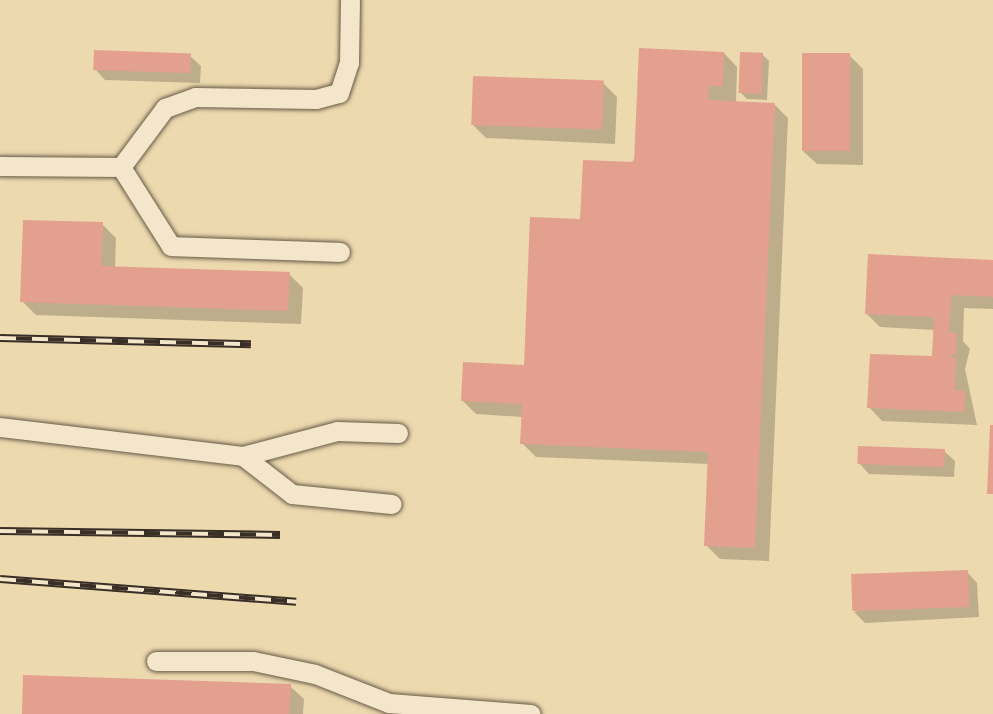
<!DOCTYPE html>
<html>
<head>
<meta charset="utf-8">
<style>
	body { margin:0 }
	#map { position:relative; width:993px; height:714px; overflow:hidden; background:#edd9ae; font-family:"Old Standard TT",serif }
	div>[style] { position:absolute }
	.shadow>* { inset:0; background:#0003 }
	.building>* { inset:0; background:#e3a08e; transform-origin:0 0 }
	.roads { filter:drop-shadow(0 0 2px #665a48) drop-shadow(0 0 2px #665a48) }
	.minor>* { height:19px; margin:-9.5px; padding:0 9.5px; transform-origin:9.5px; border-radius:9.5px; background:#f3e6ca }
	.rail>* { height:8px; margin-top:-4px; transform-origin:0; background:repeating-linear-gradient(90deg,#f3e6ca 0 16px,#392f26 0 32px); box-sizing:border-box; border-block:2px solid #392f26 }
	span { translate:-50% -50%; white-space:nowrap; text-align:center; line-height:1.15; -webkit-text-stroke:5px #f3e6ca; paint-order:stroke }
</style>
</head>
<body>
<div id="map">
	<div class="shadow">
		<div style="clip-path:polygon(724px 53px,737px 67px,736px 102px,774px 104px,788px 118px,769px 561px,720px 559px,706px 545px,710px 464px,536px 457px,522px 443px,523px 417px,476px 414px,463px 401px,525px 367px,582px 221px)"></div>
		<div style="clip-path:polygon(762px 54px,769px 61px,767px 100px,747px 99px,740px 92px)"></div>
		<div style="clip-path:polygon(849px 55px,863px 69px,863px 165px,817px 164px,803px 151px)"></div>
		<div style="clip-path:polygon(190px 56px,201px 66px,200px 83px,105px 80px,95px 69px)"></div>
		<div style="clip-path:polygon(603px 83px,617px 97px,615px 144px,486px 138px,472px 124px)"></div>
		<div style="clip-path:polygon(102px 224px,116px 238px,115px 268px,289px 274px,303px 288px,301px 324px,36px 315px,22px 301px)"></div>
		<div style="clip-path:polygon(993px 262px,993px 309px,964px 308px,963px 341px,970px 349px,965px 369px,977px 425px,882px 421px,869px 407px,934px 358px,935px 330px,880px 327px,867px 314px)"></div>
		<div style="clip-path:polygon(944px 451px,955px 461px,954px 477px,869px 474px,859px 463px)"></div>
		<div style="clip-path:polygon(967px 572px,977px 583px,979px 617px,865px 623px,854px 612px)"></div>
		<div style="clip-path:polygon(290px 686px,304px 699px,303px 714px,23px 714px)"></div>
	</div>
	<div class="building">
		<div style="clip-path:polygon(639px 48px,724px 52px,723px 86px,709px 86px,708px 100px,775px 103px,755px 548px,704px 546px,708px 452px,520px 444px,522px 404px,461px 401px,463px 362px,524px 365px,530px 217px,580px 219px,583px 160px,634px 162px)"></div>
		<div style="left:94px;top:50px;width:97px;height:20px;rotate:2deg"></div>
		<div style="left:740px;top:52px;width:23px;height:41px;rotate:2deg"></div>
		<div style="left:802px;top:53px;width:48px;height:98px"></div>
		<div style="left:473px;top:76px;width:131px;height:49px;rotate:2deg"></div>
		<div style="clip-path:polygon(23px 220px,103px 222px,101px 266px,290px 272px,288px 311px,20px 302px)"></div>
		<div style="clip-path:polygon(868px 254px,993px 260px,993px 297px,951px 295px,949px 333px,957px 333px,956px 353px,948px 357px,956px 357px,955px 390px,965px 390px,964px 412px,867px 408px,870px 354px,932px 356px,934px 317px,865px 314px)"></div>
		<div style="clip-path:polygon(990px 425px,993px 425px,993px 494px,987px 494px)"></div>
		<div style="left:858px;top:446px;width:87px;height:18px;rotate:2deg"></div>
		<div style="left:968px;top:570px;width:37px;height:117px;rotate:88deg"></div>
		<div style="clip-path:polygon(23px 675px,291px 684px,289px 714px,22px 714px)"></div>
	</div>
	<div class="roads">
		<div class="minor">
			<div style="left:0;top:166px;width:121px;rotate:0.5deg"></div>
			<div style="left:121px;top:167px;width:74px;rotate:-53.3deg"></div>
			<div style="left:165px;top:108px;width:32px;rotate:-20deg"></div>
			<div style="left:195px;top:97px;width:121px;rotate:0.9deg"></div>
			<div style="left:316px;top:99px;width:24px;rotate:-15deg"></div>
			<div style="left:339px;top:93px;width:32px;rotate:-72deg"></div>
			<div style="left:349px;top:63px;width:63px;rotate:-89.1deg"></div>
			<div style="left:121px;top:167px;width:93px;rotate:57.7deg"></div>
			<div style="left:171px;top:246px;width:169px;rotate:2deg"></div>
			<div style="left:0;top:427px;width:245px;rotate:6.8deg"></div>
			<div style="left:243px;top:456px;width:62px;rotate:37.8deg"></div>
			<div style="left:292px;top:494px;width:100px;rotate:5.7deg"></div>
			<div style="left:243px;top:456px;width:97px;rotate:-14.9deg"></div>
			<div style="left:337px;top:431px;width:61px;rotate:1.9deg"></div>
			<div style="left:156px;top:661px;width:97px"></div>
			<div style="left:253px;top:661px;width:63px;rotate:11.8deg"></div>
			<div style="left:315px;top:674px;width:79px;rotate:21.4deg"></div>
			<div style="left:389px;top:703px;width:142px;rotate:4.4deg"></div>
		</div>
	</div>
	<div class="rail">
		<div style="left:0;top:338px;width:251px;rotate:1.4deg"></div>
		<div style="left:0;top:531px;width:280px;rotate:0.8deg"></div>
		<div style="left:0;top:579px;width:297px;rotate:4.4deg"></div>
	</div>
</div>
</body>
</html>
